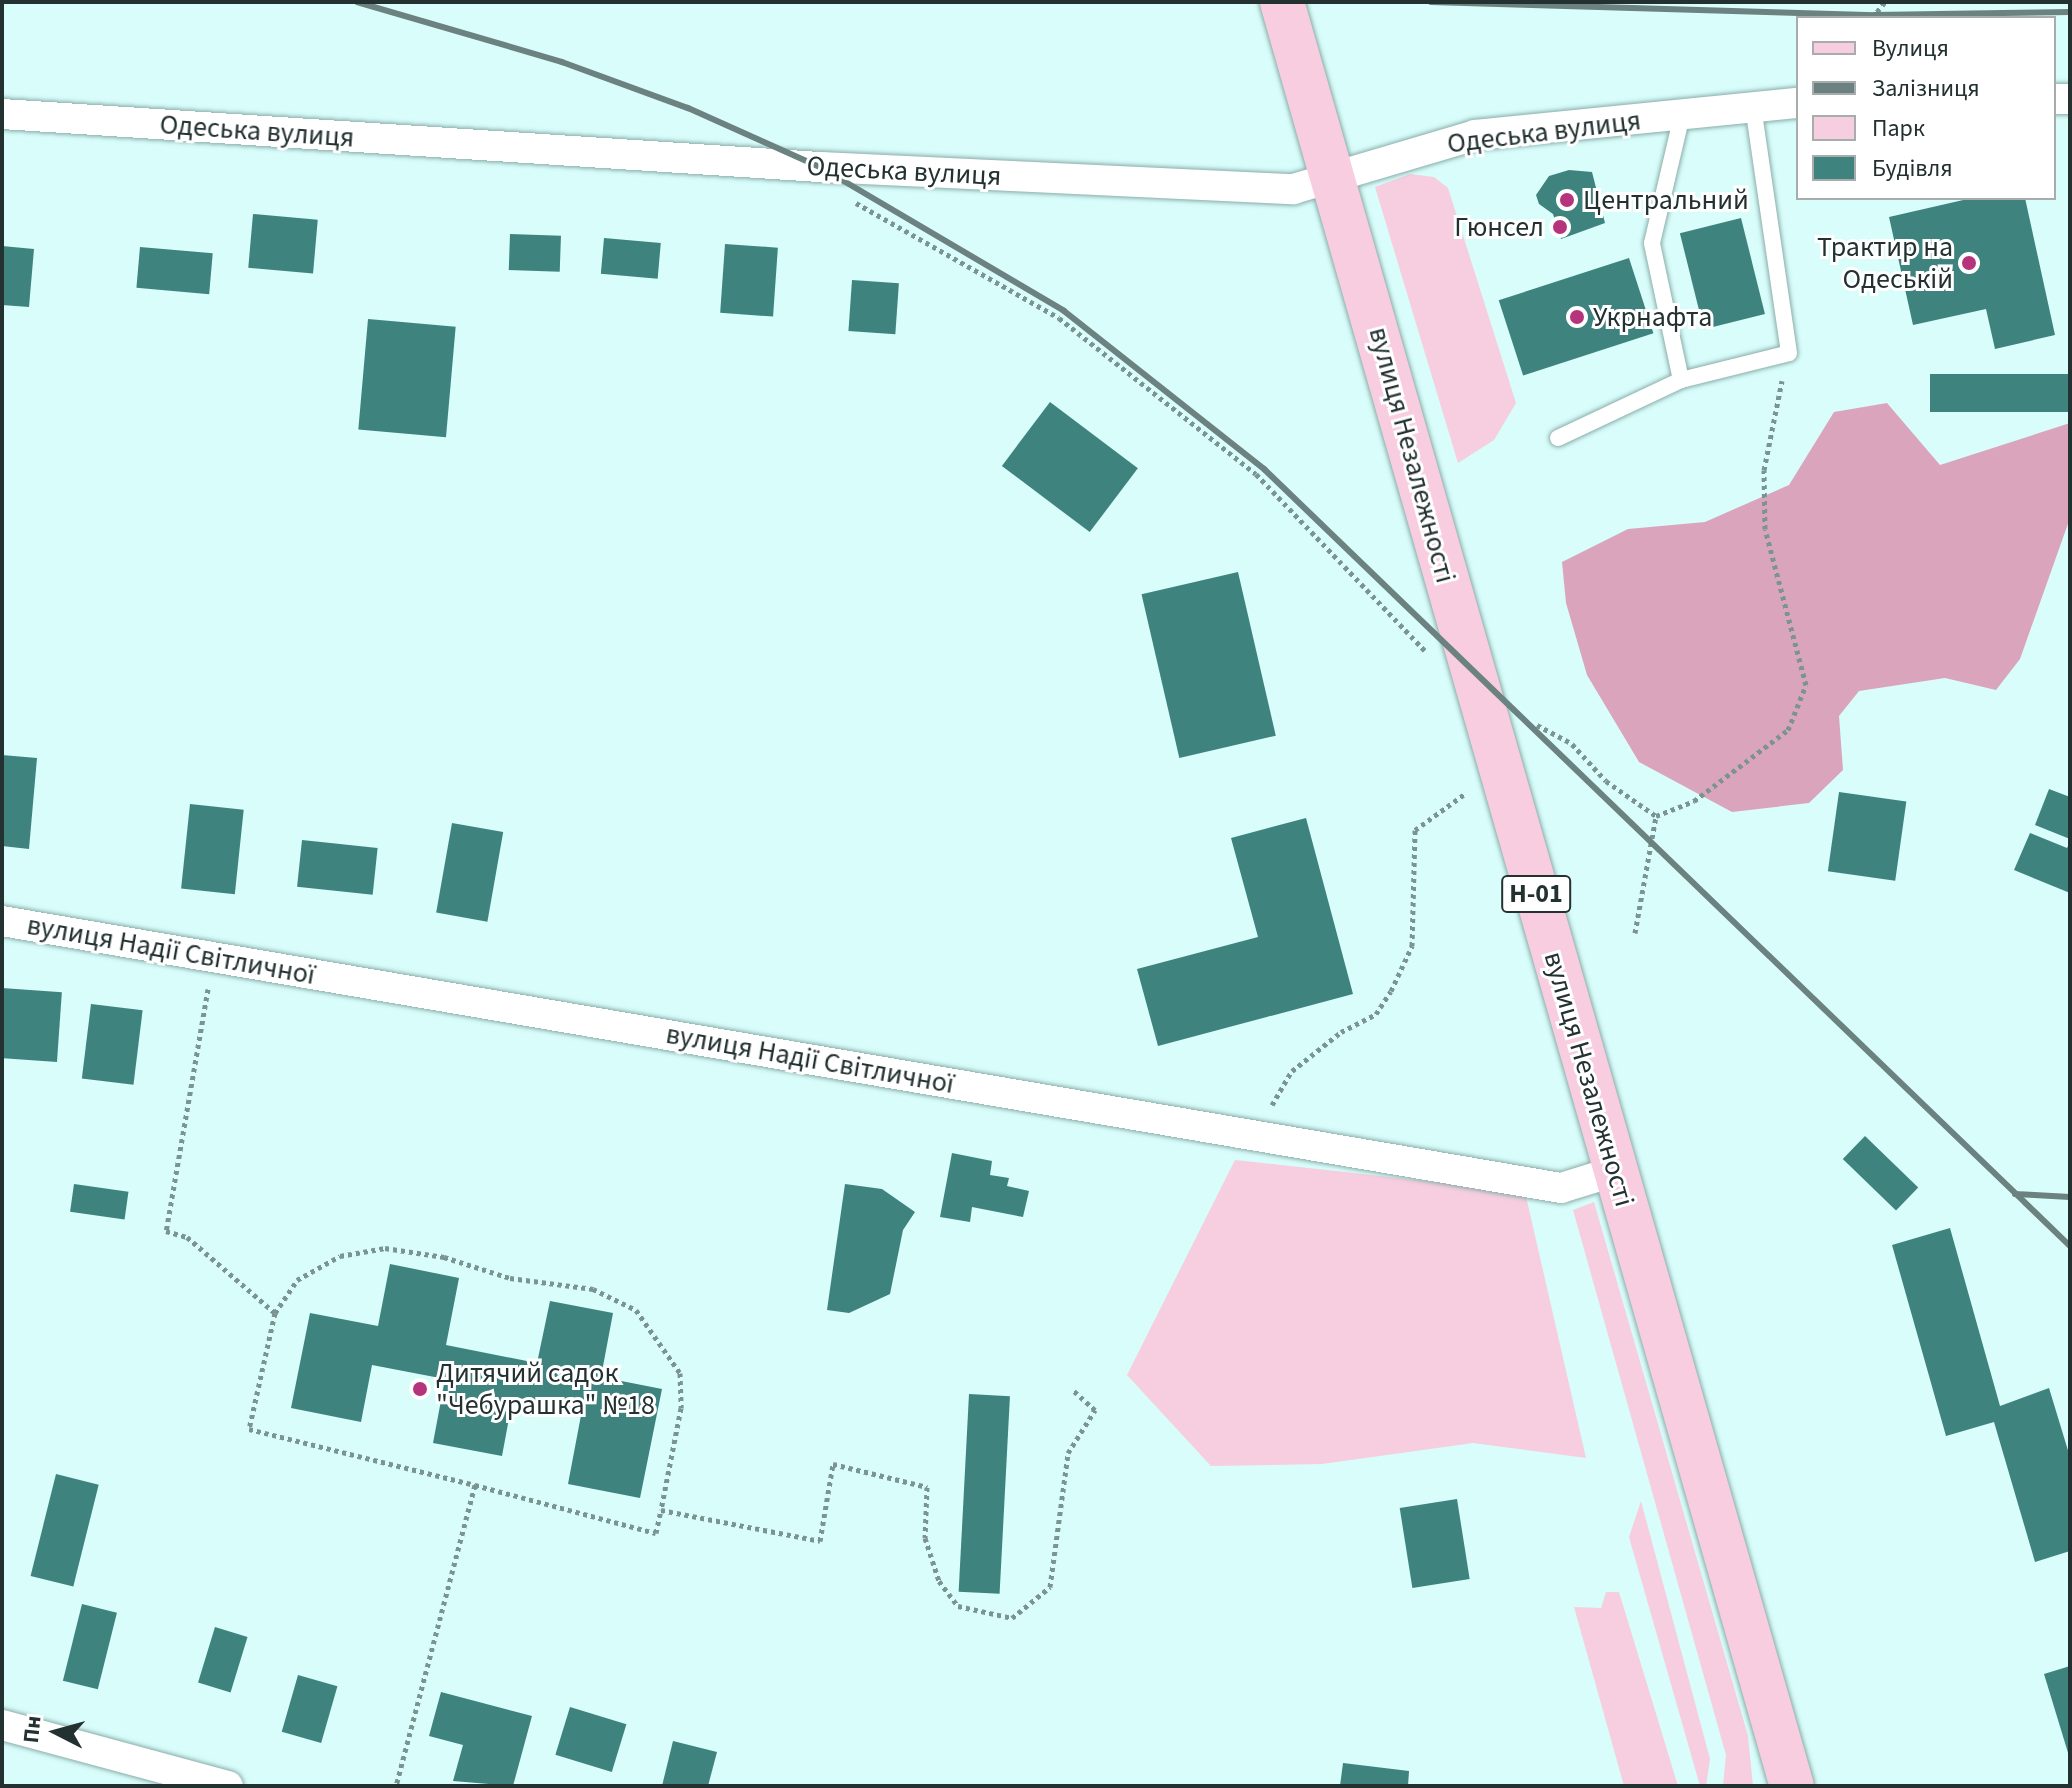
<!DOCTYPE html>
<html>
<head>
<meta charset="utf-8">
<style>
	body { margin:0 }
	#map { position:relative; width:2072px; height:1788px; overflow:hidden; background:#d8fdfa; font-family:"Source Sans 3",sans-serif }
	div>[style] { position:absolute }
	.green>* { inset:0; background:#f6cedf }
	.forest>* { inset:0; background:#daa5bc }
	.building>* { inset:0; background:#3f837f; transform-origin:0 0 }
	.path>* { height:5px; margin-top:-2.5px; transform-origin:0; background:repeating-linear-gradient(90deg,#7b9492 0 4px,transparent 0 8px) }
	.roads { filter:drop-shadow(0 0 2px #8aadaa) drop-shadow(0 0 2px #8aadaa) }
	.lane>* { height:16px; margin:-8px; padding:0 8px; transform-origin:8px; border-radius:8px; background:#fff }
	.street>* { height:30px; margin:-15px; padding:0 15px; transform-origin:15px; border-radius:15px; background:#fff }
	.primary>* { height:44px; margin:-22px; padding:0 22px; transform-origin:22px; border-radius:22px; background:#f8cde0 }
	.rail>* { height:6px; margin:-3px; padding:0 3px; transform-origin:3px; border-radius:3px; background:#6b8280 }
	.dots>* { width:22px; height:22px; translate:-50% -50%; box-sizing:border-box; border:4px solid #fff; border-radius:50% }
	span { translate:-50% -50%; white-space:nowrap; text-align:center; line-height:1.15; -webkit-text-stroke:6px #fff; paint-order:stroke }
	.shield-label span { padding:2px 6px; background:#fff; border:2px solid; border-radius:6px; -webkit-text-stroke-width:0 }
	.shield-label { font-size:26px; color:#233130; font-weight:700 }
	.street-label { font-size:28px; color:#233130 }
	.poi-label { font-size:28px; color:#233130 }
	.left { translate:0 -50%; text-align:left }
	.right { translate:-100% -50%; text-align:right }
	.frame { position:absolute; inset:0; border:4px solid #233130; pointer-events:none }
	.legend { position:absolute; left:1796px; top:16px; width:260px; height:184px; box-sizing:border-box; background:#fff; border:2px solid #a7adac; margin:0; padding:10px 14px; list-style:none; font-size:24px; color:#233130 }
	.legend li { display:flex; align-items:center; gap:16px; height:40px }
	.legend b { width:40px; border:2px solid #a7adac }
	.north { position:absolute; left:16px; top:1692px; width:80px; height:80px; -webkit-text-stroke:6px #fff; paint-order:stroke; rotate:276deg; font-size:22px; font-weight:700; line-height:32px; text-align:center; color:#233130 }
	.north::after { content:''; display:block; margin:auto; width:28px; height:36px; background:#233130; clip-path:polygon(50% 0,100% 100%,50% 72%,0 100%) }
</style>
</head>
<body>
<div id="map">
	<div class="green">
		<div style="clip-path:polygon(1410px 174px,1434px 177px,1448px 188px,1516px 403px,1494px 440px,1458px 463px,1375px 187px)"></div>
		<div style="clip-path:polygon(1235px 1160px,1525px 1192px,1586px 1458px,1473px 1443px,1322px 1464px,1211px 1466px,1127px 1375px)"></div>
		<div style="clip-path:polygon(1594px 1202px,1748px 1736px,1753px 1786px,1723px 1786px,1726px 1755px,1573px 1210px)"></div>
		<div style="clip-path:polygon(1641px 1501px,1710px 1759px,1706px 1786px,1700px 1786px,1629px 1537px)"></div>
		<div style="clip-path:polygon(1606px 1592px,1619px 1592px,1678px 1786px,1624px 1786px,1574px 1607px,1601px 1608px)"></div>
	</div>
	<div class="forest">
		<div style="clip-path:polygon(1887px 403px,1940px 465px,2070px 423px,2070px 518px,2020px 659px,1996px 690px,1945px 678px,1859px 691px,1839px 716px,1843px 770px,1809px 803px,1732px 812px,1639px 762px,1587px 675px,1566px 603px,1562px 562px,1628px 529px,1705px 522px,1789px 485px,1834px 412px)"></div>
	</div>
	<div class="building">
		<div style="clip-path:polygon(1569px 170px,1592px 172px,1605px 223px,1561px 239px,1553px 214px,1539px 204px,1536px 195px,1549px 176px)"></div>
		<div style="clip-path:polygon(1972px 198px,2025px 198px,2055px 335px,1995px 349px,1986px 309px,1913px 325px,1889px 217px)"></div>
		<div style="left:253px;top:214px;width:65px;height:54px;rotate:5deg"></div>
		<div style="left:1741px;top:218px;width:99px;height:63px;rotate:76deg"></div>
		<div style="left:510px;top:234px;width:51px;height:36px;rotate:2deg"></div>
		<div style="left:604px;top:238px;width:57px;height:36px;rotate:5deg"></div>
		<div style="left:725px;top:244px;width:53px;height:69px;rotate:4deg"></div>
		<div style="clip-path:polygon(2px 246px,34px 249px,29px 307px,2px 305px)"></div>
		<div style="left:140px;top:247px;width:73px;height:41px;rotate:5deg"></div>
		<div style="left:1629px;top:258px;width:79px;height:137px;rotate:72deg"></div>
		<div style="left:852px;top:280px;width:47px;height:51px;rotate:4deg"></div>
		<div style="left:368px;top:319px;width:88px;height:111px;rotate:5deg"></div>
		<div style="left:2070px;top:374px;width:38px;height:140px;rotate:90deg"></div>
		<div style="left:1050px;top:402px;width:110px;height:80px;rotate:37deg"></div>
		<div style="left:1238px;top:572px;width:168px;height:99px;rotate:77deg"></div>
		<div style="clip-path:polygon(2px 755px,37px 758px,29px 849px,2px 846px)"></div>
		<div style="clip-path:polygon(2049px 789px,2070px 797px,2070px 839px,2035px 825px)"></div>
		<div style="left:1839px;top:792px;width:68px;height:80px;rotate:8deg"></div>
		<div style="left:190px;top:804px;width:54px;height:85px;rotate:6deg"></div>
		<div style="clip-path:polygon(1306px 818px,1353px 994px,1158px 1046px,1137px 969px,1258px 937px,1231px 838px)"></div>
		<div style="left:452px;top:823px;width:52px;height:91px;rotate:10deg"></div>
		<div style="clip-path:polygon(2030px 833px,2067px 848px,2070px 842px,2070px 893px,2014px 870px)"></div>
		<div style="left:302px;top:840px;width:76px;height:47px;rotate:6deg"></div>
		<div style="left:2px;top:988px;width:60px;height:70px;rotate:4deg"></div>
		<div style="left:91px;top:1004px;width:52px;height:75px;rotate:7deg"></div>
		<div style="left:1865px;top:1136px;width:74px;height:32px;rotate:44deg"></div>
		<div style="clip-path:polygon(952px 1153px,992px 1161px,990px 1175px,1009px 1178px,1007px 1186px,1029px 1191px,1023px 1217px,972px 1207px,970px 1222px,940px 1217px)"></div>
		<div style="left:74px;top:1184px;width:55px;height:28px;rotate:8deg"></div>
		<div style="clip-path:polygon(845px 1184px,882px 1189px,915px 1212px,903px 1230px,890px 1294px,849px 1313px,827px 1310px)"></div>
		<div style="clip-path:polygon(1950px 1228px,2000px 1406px,2049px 1388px,2070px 1457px,2070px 1551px,2035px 1562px,1994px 1422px,1946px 1436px,1892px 1245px)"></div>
		<div style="clip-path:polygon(390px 1264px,459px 1278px,446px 1345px,537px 1363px,550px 1301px,613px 1313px,601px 1377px,662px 1389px,640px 1498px,568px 1484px,582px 1410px,513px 1397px,502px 1456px,433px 1443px,445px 1379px,372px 1365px,361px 1422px,291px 1408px,310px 1313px,378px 1326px)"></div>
		<div style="left:969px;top:1394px;width:41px;height:198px;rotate:3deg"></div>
		<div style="left:56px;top:1474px;width:44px;height:105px;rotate:14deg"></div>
		<div style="left:1457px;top:1499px;width:81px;height:58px;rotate:81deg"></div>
		<div style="left:82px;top:1604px;width:36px;height:79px;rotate:14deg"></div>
		<div style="left:215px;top:1627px;width:34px;height:58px;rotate:17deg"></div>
		<div style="clip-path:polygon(2070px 1666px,2070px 1756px,2069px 1756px,2044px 1674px)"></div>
		<div style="left:298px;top:1675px;width:41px;height:59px;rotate:16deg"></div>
		<div style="clip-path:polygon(441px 1692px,532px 1716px,513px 1786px,453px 1781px,463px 1745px,429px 1736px)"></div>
		<div style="left:570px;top:1707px;width:59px;height:50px;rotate:17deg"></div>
		<div style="clip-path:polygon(673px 1741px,717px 1752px,708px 1786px,662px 1786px)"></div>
		<div style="clip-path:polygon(1343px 1763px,1409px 1771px,1408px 1786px,1340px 1786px)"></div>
	</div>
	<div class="path">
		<div style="left:1872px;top:18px;width:21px;rotate:-51deg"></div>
		<div style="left:856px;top:203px;width:233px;rotate:29.5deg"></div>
		<div style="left:1059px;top:318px;width:251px;rotate:38.4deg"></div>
		<div style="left:1256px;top:474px;width:246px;rotate:46.3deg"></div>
		<div style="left:1537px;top:725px;width:40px;rotate:28deg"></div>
		<div style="left:1572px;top:744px;width:50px;rotate:47.4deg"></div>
		<div style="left:1606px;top:781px;width:61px;rotate:35deg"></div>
		<div style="left:1656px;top:816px;width:41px;rotate:-21.5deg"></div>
		<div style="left:1694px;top:801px;width:118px;rotate:-37.1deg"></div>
		<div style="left:1788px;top:730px;width:48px;rotate:-68.2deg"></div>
		<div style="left:1806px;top:685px;width:161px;rotate:-104.7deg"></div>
		<div style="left:1765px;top:529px;width:59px;rotate:-91deg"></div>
		<div style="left:1764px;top:470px;width:91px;rotate:-78.6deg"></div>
		<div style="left:1635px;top:933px;width:119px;rotate:-79.8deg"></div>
		<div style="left:208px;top:989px;width:246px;rotate:99.8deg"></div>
		<div style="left:166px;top:1231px;width:22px;rotate:16deg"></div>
		<div style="left:187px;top:1237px;width:116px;rotate:40.8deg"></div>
		<div style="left:275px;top:1313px;width:119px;rotate:102.6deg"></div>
		<div style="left:249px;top:1429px;width:233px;rotate:13.9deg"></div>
		<div style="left:475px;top:1485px;width:311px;rotate:104.7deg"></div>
		<div style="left:1272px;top:1105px;width:39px;rotate:-60deg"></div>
		<div style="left:1292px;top:1071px;width:63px;rotate:-38.5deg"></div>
		<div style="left:1341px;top:1032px;width:39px;rotate:-27deg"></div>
		<div style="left:1376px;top:1014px;width:27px;rotate:-57deg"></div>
		<div style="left:1391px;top:991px;width:50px;rotate:-65deg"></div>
		<div style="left:1412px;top:946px;width:116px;rotate:-88.5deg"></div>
		<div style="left:1415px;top:830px;width:63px;rotate:-36deg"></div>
		<div style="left:275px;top:1313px;width:40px;rotate:-56deg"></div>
		<div style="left:297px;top:1280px;width:49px;rotate:-29.2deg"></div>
		<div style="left:340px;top:1256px;width:46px;rotate:-10.1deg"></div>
		<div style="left:385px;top:1248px;width:60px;rotate:8.7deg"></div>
		<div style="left:444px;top:1257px;width:69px;rotate:17.7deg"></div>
		<div style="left:510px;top:1278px;width:84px;rotate:7.5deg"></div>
		<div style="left:593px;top:1289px;width:48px;rotate:26deg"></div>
		<div style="left:636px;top:1310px;width:77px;rotate:55.1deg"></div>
		<div style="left:680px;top:1373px;width:35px;rotate:88deg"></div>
		<div style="left:681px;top:1408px;width:104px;rotate:101.1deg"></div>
		<div style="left:475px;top:1485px;width:187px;rotate:14.9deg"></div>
		<div style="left:656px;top:1533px;width:24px;rotate:-78deg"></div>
		<div style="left:661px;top:1510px;width:162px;rotate:11deg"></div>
		<div style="left:820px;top:1541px;width:78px;rotate:-80.4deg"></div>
		<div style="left:833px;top:1464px;width:97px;rotate:13.7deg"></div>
		<div style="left:927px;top:1487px;width:51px;rotate:92.2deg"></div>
		<div style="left:925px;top:1538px;width:45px;rotate:72deg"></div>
		<div style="left:939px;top:1581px;width:31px;rotate:53deg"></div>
		<div style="left:958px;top:1606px;width:55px;rotate:12.5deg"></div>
		<div style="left:1012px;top:1618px;width:49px;rotate:-39.2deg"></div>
		<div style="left:1050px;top:1587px;width:135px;rotate:-82.3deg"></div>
		<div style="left:1068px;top:1453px;width:51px;rotate:-57.9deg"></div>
		<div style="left:1095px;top:1410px;width:30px;rotate:-138deg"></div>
	</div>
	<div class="roads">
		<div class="lane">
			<div style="left:1681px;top:380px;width:111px;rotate:-14deg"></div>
			<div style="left:1789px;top:353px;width:249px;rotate:-98.3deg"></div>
			<div style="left:1558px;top:438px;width:136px;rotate:-25.2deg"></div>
			<div style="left:1681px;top:380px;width:140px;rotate:-102deg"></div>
			<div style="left:1652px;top:243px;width:131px;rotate:-76.8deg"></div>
		</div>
		<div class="street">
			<div style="left:2054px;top:99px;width:16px"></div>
			<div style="left:2px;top:114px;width:820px;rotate:3.71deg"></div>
			<div style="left:820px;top:167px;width:474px;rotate:2.7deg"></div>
			<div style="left:1293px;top:189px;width:190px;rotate:-16.5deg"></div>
			<div style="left:1475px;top:135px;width:325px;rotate:-5.7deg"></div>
			<div style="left:2px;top:921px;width:1582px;rotate:9.72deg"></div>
			<div style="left:1561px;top:1188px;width:58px;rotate:-17.2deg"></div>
			<div style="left:2px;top:1725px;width:234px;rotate:15.1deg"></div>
		</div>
		<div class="primary">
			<div style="left:1282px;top:2px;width:1855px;rotate:74.05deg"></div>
		</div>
	</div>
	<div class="rail">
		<div style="left:357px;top:2px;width:214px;rotate:16.3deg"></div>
		<div style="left:562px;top:62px;width:134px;rotate:20.1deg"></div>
		<div style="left:688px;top:108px;width:145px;rotate:24.1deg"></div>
		<div style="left:820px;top:167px;width:283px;rotate:30.5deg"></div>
		<div style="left:1064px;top:311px;width:255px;rotate:38.3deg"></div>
		<div style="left:1264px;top:469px;width:1120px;rotate:43.95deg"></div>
		<div style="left:1431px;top:2px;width:444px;rotate:1.7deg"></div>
		<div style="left:1875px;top:15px;width:195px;rotate:-0.9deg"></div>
		<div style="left:2015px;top:1194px;width:55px;rotate:3.1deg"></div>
	</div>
	<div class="dots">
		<div style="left:1567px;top:200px;background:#b6347c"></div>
		<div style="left:1560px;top:227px;background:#b6347c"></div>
		<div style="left:1969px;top:263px;background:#b6347c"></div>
		<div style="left:1577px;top:317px;background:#b6347c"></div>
		<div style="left:420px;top:1389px;background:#b6347c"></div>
	</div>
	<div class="shield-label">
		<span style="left:1536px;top:894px">Н-01</span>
	</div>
	<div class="street-label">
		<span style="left:257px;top:131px;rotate:4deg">Одеська вулиця</span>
		<span style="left:1544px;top:132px;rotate:-7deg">Одеська вулиця</span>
		<span style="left:904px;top:171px;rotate:3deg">Одеська вулиця</span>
		<span style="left:1412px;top:455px;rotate:75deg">вулиця Незалежності</span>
		<span style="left:171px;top:950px;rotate:10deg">вулиця Надії Світличної</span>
		<span style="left:810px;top:1059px;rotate:10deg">вулиця Надії Світличної</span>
		<span style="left:1589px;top:1079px;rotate:74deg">вулиця Незалежності</span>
	</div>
	<div class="poi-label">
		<span class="left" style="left:1583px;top:200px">Центральний</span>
		<span class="right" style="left:1544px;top:227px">Гюнсел</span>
		<span class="right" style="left:1953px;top:263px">Трактир на<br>Одеській</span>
		<span class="left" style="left:1593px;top:317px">Укрнафта</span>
		<span class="left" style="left:436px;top:1389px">Дитячий садок<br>"Чебурашка" №18</span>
	</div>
	<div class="frame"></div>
	<ul class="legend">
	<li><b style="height:10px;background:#f8cde0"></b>Вулиця</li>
	<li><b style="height:10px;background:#6b8280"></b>Залізниця</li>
	<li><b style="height:22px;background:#f6cedf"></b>Парк</li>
	<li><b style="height:22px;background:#3f837f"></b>Будівля</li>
	</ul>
	<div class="north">Пн</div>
</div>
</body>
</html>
